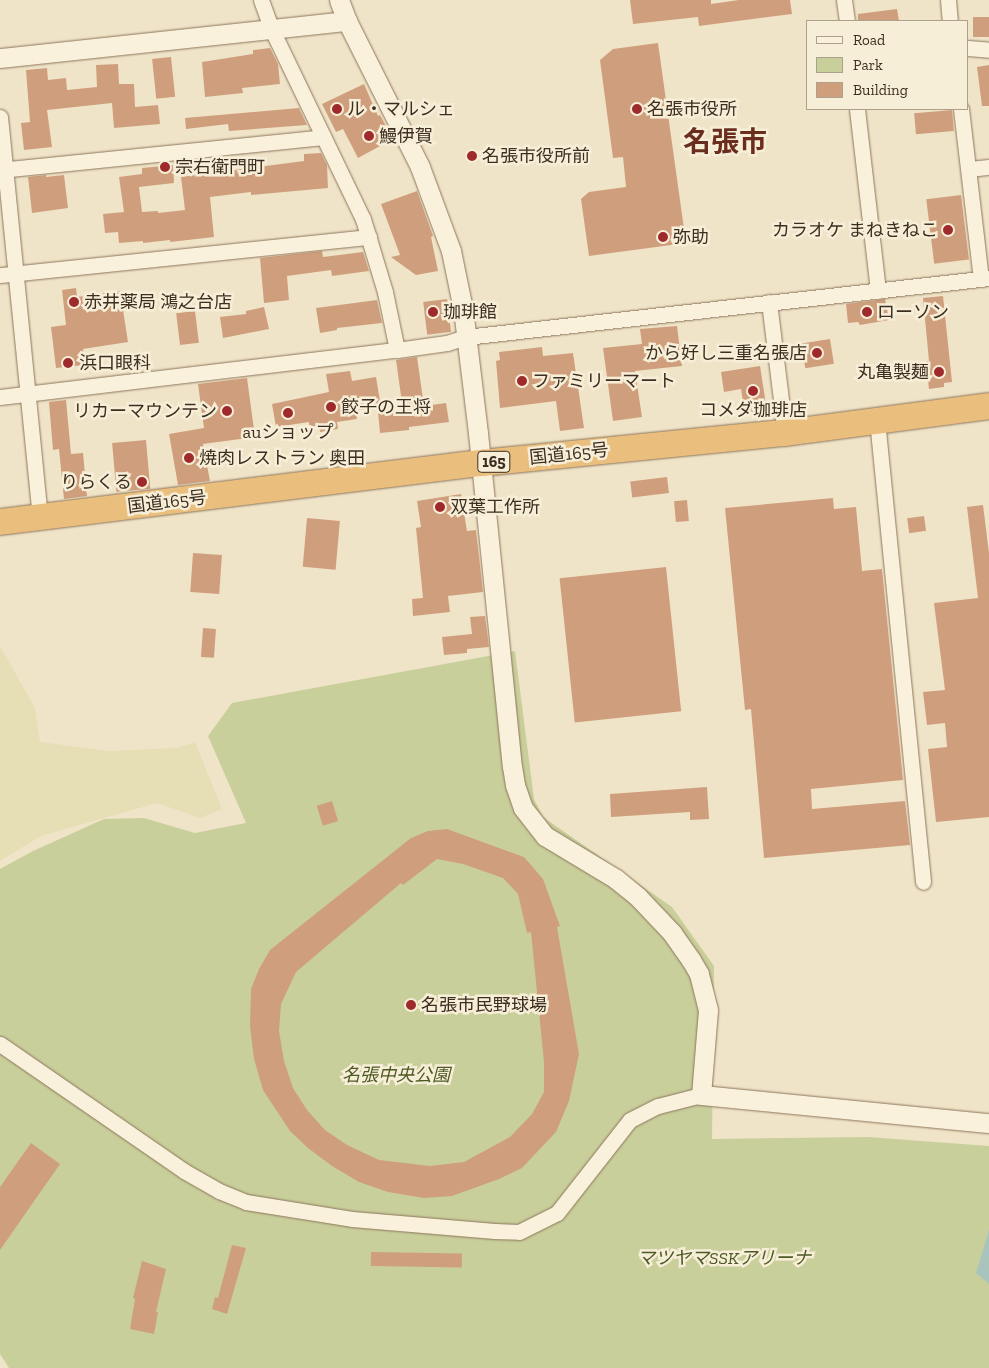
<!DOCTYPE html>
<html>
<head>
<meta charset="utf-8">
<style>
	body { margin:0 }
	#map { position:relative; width:989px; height:1368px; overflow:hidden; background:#f0e4c8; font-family:"Zilla Slab","Noto Sans JP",serif }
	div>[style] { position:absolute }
	.farmland>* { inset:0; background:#e6deb5 }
	.green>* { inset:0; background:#c9cf9b }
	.water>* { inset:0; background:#a9c4bc }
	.building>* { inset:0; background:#cf9f7d; transform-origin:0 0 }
	.roads { filter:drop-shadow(0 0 1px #8d765c) drop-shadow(0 0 1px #8d765c) }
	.minor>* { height:15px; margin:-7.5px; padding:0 7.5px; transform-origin:7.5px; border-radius:7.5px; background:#faf1dc }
	.tertiary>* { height:19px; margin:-9.5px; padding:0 9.5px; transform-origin:9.5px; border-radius:9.5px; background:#faf1dc }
	.trunk>* { height:26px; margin:-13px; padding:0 13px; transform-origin:13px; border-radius:13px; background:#eabe7c }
	.dots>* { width:14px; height:14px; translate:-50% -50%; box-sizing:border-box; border:2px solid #f7eed8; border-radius:50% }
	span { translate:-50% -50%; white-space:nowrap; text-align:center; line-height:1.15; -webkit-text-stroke:5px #f7eed8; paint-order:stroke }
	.shield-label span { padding:1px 4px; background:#f7eed8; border:1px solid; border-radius:4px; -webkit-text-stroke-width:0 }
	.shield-label { font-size:16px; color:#3d2e20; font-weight:700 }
	.poi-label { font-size:18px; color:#3d2e20 }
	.left { translate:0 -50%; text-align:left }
	.right { translate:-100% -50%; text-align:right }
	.street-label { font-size:18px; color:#3d2e20 }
	.park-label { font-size:18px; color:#4d5a26; font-style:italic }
	.town-label { font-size:28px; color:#6b2e1e; font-weight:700 }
	.legend { position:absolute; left:806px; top:20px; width:162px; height:90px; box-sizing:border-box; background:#f7eed8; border:1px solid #ada18e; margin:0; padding:6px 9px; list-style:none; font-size:15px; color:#3d2e20 }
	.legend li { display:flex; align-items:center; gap:10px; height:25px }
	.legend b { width:25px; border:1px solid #ada18e }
</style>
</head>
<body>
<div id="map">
	<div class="farmland">
		<div style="clip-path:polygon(0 646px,35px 708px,40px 742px,109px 751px,177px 748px,195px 742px,222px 809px,200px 818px,157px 803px,41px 836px,0 861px)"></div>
	</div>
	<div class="green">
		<div style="clip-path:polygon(515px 651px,534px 799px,543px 817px,672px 907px,714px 966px,712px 1139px,868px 1137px,989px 1146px,989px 1368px,9px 1368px,0 1354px,0 869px,33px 851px,104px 819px,144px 818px,195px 833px,246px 823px,208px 736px,232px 703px)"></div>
	</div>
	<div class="water">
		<div style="clip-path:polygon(989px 1230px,989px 1284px,976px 1273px)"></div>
	</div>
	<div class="building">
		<div style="clip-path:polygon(630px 0,711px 0,711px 4px,739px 0,790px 0,792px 14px,699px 26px,698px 17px,633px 24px)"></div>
		<div style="clip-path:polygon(897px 9px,899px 21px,858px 21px,858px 14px)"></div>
		<div style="left:973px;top:17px;width:16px;height:20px"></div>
		<div style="clip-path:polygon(658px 43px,686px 243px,589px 256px,581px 199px,589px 192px,626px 187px,623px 157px,613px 158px,600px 60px,613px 49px)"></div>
		<div style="clip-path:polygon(270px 48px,278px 64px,280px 84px,242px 88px,243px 93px,205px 97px,202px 62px,253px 54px,253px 50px)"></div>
		<div style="left:171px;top:57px;width:40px;height:19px;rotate:84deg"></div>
		<div style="clip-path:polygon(118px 64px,119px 84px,134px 84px,135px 107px,158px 105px,160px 124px,114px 128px,112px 103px,47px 110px,52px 147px,24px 150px,21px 123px,30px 122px,26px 70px,47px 68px,48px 80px,66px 78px,67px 90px,97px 87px,96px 65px)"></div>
		<div style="clip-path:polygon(989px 65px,989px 106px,982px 106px,977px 67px)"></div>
		<div style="clip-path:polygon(364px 84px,378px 116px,380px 115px,393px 139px,358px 158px,343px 129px,336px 132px,322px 104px)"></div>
		<div style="clip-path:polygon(299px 108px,307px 125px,229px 131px,228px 124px,186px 129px,185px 118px)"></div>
		<div style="left:952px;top:110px;width:21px;height:38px;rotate:85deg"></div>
		<div style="clip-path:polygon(321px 153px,327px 165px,328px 188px,251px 195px,251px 192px,210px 197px,214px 237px,170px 242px,170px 240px,143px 243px,143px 241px,119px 243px,118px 232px,105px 233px,103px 214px,124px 212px,119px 177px,142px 174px,142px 168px,173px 165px,174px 183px,139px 187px,142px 212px,158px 211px,158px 213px,185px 210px,181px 177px,304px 161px,304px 154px)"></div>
		<div style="clip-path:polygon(46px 175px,46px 177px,64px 175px,68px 208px,32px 213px,28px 177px)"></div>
		<div style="clip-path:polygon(417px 191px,433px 236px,431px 237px,438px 271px,416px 275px,391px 257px,400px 255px,381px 204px)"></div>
		<div style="left:961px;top:195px;width:65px;height:35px;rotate:83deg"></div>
		<div style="clip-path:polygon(322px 251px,323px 257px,363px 252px,369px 271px,332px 276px,331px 270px,287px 276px,289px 300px,264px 303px,260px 258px)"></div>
		<div style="clip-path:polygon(76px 288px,77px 297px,120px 291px,128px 342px,83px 349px,84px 365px,56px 368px,51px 327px,66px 325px,62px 290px)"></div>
		<div style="clip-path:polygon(943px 296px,952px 382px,944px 383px,944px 387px,929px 389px,926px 361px,929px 361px,923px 298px)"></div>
		<div style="left:447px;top:299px;width:33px;height:24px;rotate:83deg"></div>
		<div style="clip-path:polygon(885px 299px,889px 320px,860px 325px,858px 322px,848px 323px,846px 304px)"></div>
		<div style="clip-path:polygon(377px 300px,382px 323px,337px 328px,337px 330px,320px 333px,316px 308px)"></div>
		<div style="clip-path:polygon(264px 307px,269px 329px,223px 338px,220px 317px,246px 314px,246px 311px)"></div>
		<div style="left:195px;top:311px;width:32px;height:19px;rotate:83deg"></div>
		<div style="clip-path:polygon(677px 326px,682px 366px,635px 371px,642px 417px,613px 421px,603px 348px,642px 344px,640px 329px)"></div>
		<div style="left:830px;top:339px;width:25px;height:29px;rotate:81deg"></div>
		<div style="clip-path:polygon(542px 347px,543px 356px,573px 353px,584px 428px,560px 431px,556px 401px,500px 408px,496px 361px,500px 360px,499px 352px)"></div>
		<div style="clip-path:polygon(417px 357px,424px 406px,446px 403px,449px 422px,409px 427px,409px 430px,380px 433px,378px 412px,403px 410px,396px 360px)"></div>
		<div style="clip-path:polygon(760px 366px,767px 411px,745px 414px,741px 389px,724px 392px,721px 372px)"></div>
		<div style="clip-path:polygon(350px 371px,352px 381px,376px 377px,381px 407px,356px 411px,357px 419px,337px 422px,338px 429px,320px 432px,319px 425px,309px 427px,309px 422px,276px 427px,272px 404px,329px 392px,326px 374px)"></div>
		<div style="clip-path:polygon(247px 378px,255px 437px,203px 444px,210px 481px,178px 485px,169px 434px,204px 428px,198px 384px)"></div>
		<div style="clip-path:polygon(66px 400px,71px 454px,83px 453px,87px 496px,64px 499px,59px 449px,53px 450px,49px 402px)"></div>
		<div style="left:146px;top:440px;width:49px;height:34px;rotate:85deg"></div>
		<div style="left:667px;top:477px;width:16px;height:37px;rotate:83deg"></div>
		<div style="clip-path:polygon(461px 494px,467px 531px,476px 530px,483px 592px,448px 596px,450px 612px,413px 616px,412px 599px,423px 598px,416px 528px,421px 527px,417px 501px)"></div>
		<div style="clip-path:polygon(833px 498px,834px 509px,856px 507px,862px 571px,882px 569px,903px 780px,811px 789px,812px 809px,905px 801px,910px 845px,764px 858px,751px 709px,745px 710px,725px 508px)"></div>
		<div style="left:687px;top:500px;width:21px;height:13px;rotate:85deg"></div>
		<div style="clip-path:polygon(983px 505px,989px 553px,989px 817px,936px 822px,928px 749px,947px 747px,945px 723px,927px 725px,923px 692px,945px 690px,934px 603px,978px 598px,967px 507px)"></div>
		<div style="left:924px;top:516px;width:15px;height:17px;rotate:82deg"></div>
		<div style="left:307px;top:518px;width:33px;height:49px;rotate:5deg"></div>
		<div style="left:193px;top:553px;width:29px;height:39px;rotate:4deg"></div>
		<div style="left:666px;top:567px;width:145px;height:107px;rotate:84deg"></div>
		<div style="clip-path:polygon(485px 616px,489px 647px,467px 649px,467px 653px,444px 655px,442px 637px,472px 634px,470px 617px)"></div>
		<div style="left:203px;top:628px;width:13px;height:29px;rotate:4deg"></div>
		<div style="clip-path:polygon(707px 787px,709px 819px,690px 820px,690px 812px,611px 817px,610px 794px)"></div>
		<div style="left:332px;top:801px;width:21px;height:16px;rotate:73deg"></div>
		<div style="clip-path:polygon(evenodd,447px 829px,524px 857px,543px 879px,560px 926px,557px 927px,579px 1054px,569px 1101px,556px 1132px,522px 1168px,499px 1179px,452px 1196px,424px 1198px,388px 1192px,359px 1182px,332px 1166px,308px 1148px,290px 1131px,263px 1090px,254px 1059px,250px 1026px,251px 989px,259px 969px,270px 950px,411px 838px,428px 831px,447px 829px,437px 859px,463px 864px,503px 878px,518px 894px,527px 933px,531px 932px,544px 1062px,544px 1092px,532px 1114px,510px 1137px,464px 1162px,430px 1166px,379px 1160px,347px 1145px,325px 1130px,307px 1110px,293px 1088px,284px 1061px,279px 1031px,281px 1004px,296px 972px,401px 883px,403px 885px,437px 859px)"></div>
		<div style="clip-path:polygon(31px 1143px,60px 1164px,0 1250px,0 1187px)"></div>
		<div style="clip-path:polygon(232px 1245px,246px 1248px,227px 1314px,212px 1309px,215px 1297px,218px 1298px)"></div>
		<div style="left:371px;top:1252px;width:91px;height:14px;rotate:1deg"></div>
		<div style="clip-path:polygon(142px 1261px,166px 1269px,156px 1312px,158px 1312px,154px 1334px,130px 1329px,135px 1299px,133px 1298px)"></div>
	</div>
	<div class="roads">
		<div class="minor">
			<div style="left:261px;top:0;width:32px;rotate:70deg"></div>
			<div style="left:272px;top:30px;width:210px;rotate:64.3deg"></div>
			<div style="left:363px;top:219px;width:76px;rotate:73.2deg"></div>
			<div style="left:385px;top:292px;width:59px;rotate:78.3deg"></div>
			<div style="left:844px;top:0;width:21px;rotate:82deg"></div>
			<div style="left:948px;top:0;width:21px;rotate:85deg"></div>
			<div style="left:968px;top:48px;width:21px;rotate:5deg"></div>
			<div style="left:857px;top:109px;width:183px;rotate:83.4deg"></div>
			<div style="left:961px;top:109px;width:171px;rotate:83.3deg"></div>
			<div style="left:0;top:117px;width:402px;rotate:84.3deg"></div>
			<div style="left:969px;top:169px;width:20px;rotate:-6deg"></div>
			<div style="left:0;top:170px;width:325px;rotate:-5.8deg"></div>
			<div style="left:0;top:275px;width:371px;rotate:-5.9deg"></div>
			<div style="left:769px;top:302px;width:132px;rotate:83deg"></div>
			<div style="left:0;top:397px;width:400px;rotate:-6.8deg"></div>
			<div style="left:397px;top:350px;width:50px;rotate:-8deg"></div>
			<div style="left:447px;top:343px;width:20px;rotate:-18deg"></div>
			<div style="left:466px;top:337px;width:526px;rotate:-6.44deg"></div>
			<div style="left:877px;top:420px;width:464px;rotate:84.3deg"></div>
			<div style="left:0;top:1044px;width:224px;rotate:34.6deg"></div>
			<div style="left:184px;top:1171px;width:40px;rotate:29.7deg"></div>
			<div style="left:219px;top:1191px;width:29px;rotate:22deg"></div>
			<div style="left:246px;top:1202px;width:107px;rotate:9.1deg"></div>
			<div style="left:352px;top:1219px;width:143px;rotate:4.8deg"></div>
			<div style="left:494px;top:1231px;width:25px;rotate:2deg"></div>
			<div style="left:519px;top:1232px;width:42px;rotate:-26.6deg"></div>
			<div style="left:557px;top:1213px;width:118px;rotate:-51.9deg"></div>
			<div style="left:630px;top:1120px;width:31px;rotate:-27deg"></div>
			<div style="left:658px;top:1106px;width:44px;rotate:-14.3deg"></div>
		</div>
		<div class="tertiary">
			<div style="left:339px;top:0;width:22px;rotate:69deg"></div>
			<div style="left:347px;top:21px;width:163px;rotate:63.4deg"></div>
			<div style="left:420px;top:167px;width:90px;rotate:69.7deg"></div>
			<div style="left:451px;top:251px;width:59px;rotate:78.3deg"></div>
			<div style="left:463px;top:309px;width:125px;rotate:83.1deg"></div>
			<div style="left:478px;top:433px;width:335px;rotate:84.2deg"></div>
			<div style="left:512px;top:766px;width:19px;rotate:81deg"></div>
			<div style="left:515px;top:785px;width:24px;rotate:71deg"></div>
			<div style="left:523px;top:808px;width:36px;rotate:52deg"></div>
			<div style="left:545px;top:836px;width:83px;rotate:31.2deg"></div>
			<div style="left:616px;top:879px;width:28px;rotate:39deg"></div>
			<div style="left:638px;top:897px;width:50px;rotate:46.6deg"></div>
			<div style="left:672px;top:933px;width:33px;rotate:55deg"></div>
			<div style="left:691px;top:960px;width:16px;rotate:60deg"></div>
			<div style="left:699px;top:974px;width:37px;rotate:76deg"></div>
			<div style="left:708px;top:1010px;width:85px;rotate:94.7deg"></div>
			<div style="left:701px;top:1095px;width:289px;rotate:5.6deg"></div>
			<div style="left:0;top:58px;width:349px;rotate:-6.1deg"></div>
		</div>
		<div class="trunk">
			<div style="left:0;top:522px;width:486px;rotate:-7deg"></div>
			<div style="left:482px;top:463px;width:304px;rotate:-5.7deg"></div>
			<div style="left:785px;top:433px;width:206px;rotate:-7.5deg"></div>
		</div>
	</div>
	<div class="dots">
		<div style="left:337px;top:109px;background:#9e2a2b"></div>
		<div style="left:637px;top:109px;background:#9e2a2b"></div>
		<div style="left:369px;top:136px;background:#9e2a2b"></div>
		<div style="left:472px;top:156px;background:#9e2a2b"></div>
		<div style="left:165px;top:167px;background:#9e2a2b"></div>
		<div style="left:948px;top:230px;background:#9e2a2b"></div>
		<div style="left:663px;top:237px;background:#9e2a2b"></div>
		<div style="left:74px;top:302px;background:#9e2a2b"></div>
		<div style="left:433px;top:312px;background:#9e2a2b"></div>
		<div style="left:867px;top:312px;background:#9e2a2b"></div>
		<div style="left:817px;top:353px;background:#9e2a2b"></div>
		<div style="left:68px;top:363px;background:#9e2a2b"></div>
		<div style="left:939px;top:372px;background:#9e2a2b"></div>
		<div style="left:522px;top:381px;background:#9e2a2b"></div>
		<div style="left:753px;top:391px;background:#9e2a2b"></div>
		<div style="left:331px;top:407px;background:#9e2a2b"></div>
		<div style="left:227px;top:411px;background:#9e2a2b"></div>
		<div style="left:288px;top:413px;background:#9e2a2b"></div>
		<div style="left:189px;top:458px;background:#9e2a2b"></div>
		<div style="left:142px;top:482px;background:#9e2a2b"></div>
		<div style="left:440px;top:507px;background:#9e2a2b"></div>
		<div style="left:411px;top:1005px;background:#9e2a2b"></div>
	</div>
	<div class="shield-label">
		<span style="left:494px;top:462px">165</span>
	</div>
	<div class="poi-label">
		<span class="left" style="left:347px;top:109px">ル・マルシェ</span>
		<span class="left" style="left:647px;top:109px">名張市役所</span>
		<span class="left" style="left:379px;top:136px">鰻伊賀</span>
		<span class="left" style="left:482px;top:156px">名張市役所前</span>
		<span class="left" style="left:175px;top:167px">宗右衛門町</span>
		<span class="right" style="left:938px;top:230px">カラオケ まねきねこ</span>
		<span class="left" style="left:673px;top:237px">弥助</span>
		<span class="left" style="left:84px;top:302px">赤井薬局 鴻之台店</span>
		<span class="left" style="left:443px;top:312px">珈琲館</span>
		<span class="left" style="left:877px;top:312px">ローソン</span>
		<span class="right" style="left:807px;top:353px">から好し三重名張店</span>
		<span class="left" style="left:79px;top:363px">浜口眼科</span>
		<span class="right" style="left:929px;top:372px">丸亀製麺</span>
		<span class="left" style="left:532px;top:381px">ファミリーマート</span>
		<span class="left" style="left:341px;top:407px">餃子の王将</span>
		<span style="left:753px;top:410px">コメダ珈琲店</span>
		<span class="right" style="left:217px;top:411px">リカーマウンテン</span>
		<span style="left:288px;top:432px">auショップ</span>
		<span class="left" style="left:199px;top:458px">焼肉レストラン 奥田</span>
		<span class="right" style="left:132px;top:482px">りらくる</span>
		<span class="left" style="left:450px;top:507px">双葉工作所</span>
		<span class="left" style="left:421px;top:1005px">名張市民野球場</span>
	</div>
	<div class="street-label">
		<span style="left:569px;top:454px;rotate:-6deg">国道165号</span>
		<span style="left:167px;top:502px;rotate:-7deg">国道165号</span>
	</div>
	<div class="park-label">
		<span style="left:396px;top:1075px">名張中央公園</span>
		<span style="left:724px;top:1258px">マツヤマSSKアリーナ</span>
	</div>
	<div class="town-label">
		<span style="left:725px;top:142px">名張市</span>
	</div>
	<ul class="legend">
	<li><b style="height:6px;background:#faf1dc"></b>Road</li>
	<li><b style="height:14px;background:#c9cf9b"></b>Park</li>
	<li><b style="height:14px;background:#cf9f7d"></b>Building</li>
	</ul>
</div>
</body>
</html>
